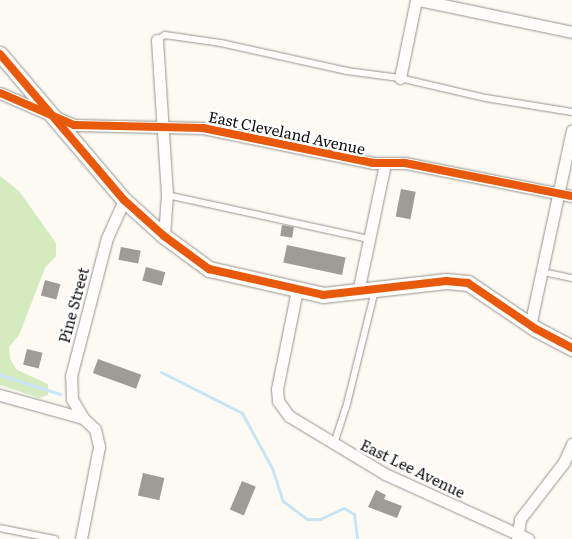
<!DOCTYPE html>
<html>
<head>
<meta charset="utf-8">
<style>
	body { margin:0 }
	#map { position:relative; width:572px; height:539px; overflow:hidden; background:#fcfaf2; font-family:Literata,serif }
	div>[style] { position:absolute }
	.forest>* { inset:0; background:#d4eabf }
	.stream>* { height:3px; margin:-1.5px; padding:0 1.5px; transform-origin:1.5px; border-radius:1.5px; background:#c8e5f6 }
	.building>* { inset:0; background:#9f9c98; transform-origin:0 0 }
	.roads { filter:drop-shadow(0 0 1px #959491) drop-shadow(0 0 1px #959491) }
	.service>* { height:5.5px; margin:-2.75px; padding:0 2.75px; transform-origin:2.75px; border-radius:2.75px; background:#fffefd }
	.minor>* { height:11px; margin:-5.5px; padding:0 5.5px; transform-origin:5.5px; border-radius:5.5px; background:#fffefd }
	.tertiary>* { height:15px; margin:-7.5px; padding:0 7.5px; transform-origin:7.5px; border-radius:7.5px; background:#fffefd }
	.cycleway>* { height:8px; margin:-4px; padding:0 4px; transform-origin:4px; border-radius:4px; background:#e8590c }
	span { translate:-50% -50%; white-space:nowrap; text-align:center; line-height:1.15; -webkit-text-stroke:5px #fff; paint-order:stroke }
	.street-label { font-size:15px; color:#0e0e0e }
</style>
</head>
<body>
<div id="map">
	<div class="forest">
		<div style="clip-path:polygon(0 176px,19px 191px,56px 243px,56px 256px,45px 268px,19px 335px,9px 347px,10px 359px,17px 370px,48px 384px,48px 395px,39px 398px,0 385px)"></div>
	</div>
	<div class="stream">
		<div style="left:161px;top:372px;width:91px;rotate:26.8deg"></div>
		<div style="left:242px;top:413px;width:63px;rotate:61.4deg"></div>
		<div style="left:272px;top:468px;width:35px;rotate:72deg"></div>
		<div style="left:283px;top:501px;width:30px;rotate:37deg"></div>
		<div style="left:307px;top:519px;width:13px"></div>
		<div style="left:320px;top:519px;width:26px;rotate:-25deg"></div>
		<div style="left:344px;top:508px;width:12px;rotate:31deg"></div>
		<div style="left:354px;top:514px;width:25px;rotate:83deg"></div>
		<div style="left:0;top:375px;width:63px;rotate:17.6deg"></div>
	</div>
	<div class="building">
		<div style="left:401px;top:189px;width:15px;height:28px;rotate:11deg"></div>
		<div style="left:282px;top:225px;width:12px;height:11px;rotate:9deg"></div>
		<div style="left:287px;top:245px;width:60px;height:18px;rotate:12deg"></div>
		<div style="left:121px;top:247px;width:20px;height:13px;rotate:11deg"></div>
		<div style="left:146px;top:267px;width:20px;height:14px;rotate:15deg"></div>
		<div style="left:45px;top:280px;width:16px;height:16px;rotate:15deg"></div>
		<div style="left:27px;top:349px;width:16px;height:16px;rotate:14deg"></div>
		<div style="left:98px;top:359px;width:46px;height:15px;rotate:20deg"></div>
		<div style="left:143px;top:473px;width:22px;height:23px;rotate:13deg"></div>
		<div style="left:242px;top:481px;width:15px;height:31px;rotate:23deg"></div>
		<div style="clip-path:polygon(376px 490px,386px 495px,384px 499px,402px 506px,397px 518px,368px 507px)"></div>
	</div>
	<div class="roads">
		<div class="service">
			<div style="left:157px;top:40px;width:9px;rotate:-32deg"></div>
			<div style="left:165px;top:35px;width:57px;rotate:8.1deg"></div>
			<div style="left:221px;top:43px;width:129px;rotate:12.5deg"></div>
			<div style="left:347px;top:71px;width:53px;rotate:7.5deg"></div>
			<div style="left:400px;top:78px;width:88px;rotate:13.1deg"></div>
			<div style="left:486px;top:98px;width:87px;rotate:9.2deg"></div>
			<div style="left:167px;top:195px;width:207px;rotate:12.3deg"></div>
			<div style="left:543px;top:272px;width:30px;rotate:12deg"></div>
			<div style="left:334px;top:444px;width:38px;rotate:-72deg"></div>
			<div style="left:346px;top:408px;width:121px;rotate:-76.1deg"></div>
			<div style="left:0;top:528px;width:56px;rotate:11.3deg"></div>
		</div>
		<div class="minor">
			<div style="left:419px;top:0;width:156px;rotate:11.8deg"></div>
			<div style="left:157px;top:40px;width:155px;rotate:86.3deg"></div>
			<div style="left:167px;top:195px;width:41px;rotate:94.2deg"></div>
			<div style="left:400px;top:78px;width:80px;rotate:-78.4deg"></div>
			<div style="left:0;top:93px;width:81px;rotate:23.4deg"></div>
			<div style="left:74px;top:125px;width:129px;rotate:1.3deg"></div>
			<div style="left:203px;top:128px;width:174px;rotate:11.6deg"></div>
			<div style="left:373px;top:163px;width:32px"></div>
			<div style="left:405px;top:163px;width:170px;rotate:11.2deg"></div>
			<div style="left:297px;top:290px;width:101px;rotate:101.4deg"></div>
			<div style="left:277px;top:389px;width:12px;rotate:85deg"></div>
			<div style="left:278px;top:401px;width:19px;rotate:54deg"></div>
			<div style="left:289px;top:416px;width:112px;rotate:31.1deg"></div>
			<div style="left:385px;top:474px;width:157px;rotate:24.4deg"></div>
			<div style="left:358px;top:292px;width:131px;rotate:-78.1deg"></div>
			<div style="left:530px;top:326px;width:200px;rotate:-77.9deg"></div>
			<div style="left:0;top:395px;width:86px;rotate:15.5deg"></div>
			<div style="left:83px;top:418px;width:16px;rotate:43deg"></div>
			<div style="left:95px;top:429px;width:18px;rotate:77deg"></div>
			<div style="left:99px;top:447px;width:94px;rotate:101.1deg"></div>
			<div style="left:83px;top:418px;width:22px;rotate:-120deg"></div>
			<div style="left:72px;top:399px;width:23px;rotate:-92deg"></div>
			<div style="left:71px;top:376px;width:143px;rotate:-75.4deg"></div>
			<div style="left:107px;top:238px;width:42px;rotate:-65.9deg"></div>
			<div style="left:517px;top:539px;width:20px;rotate:-81deg"></div>
			<div style="left:520px;top:519px;width:72px;rotate:-52.3deg"></div>
			<div style="left:564px;top:462px;width:20px;rotate:-66deg"></div>
		</div>
		<div class="tertiary">
			<div style="left:0;top:54px;width:192px;rotate:49.7deg"></div>
			<div style="left:124px;top:200px;width:54px;rotate:42deg"></div>
			<div style="left:164px;top:236px;width:56px;rotate:36.3deg"></div>
			<div style="left:209px;top:269px;width:117px;rotate:12.8deg"></div>
			<div style="left:323px;top:295px;width:124px;rotate:-6.5deg"></div>
			<div style="left:446px;top:281px;width:22px;rotate:5deg"></div>
			<div style="left:468px;top:283px;width:82px;rotate:34.1deg"></div>
			<div style="left:536px;top:329px;width:41px;rotate:27.8deg"></div>
		</div>
	</div>
	<div class="cycleway">
		<div style="left:0;top:54px;width:192px;rotate:49.7deg"></div>
		<div style="left:124px;top:200px;width:54px;rotate:42deg"></div>
		<div style="left:164px;top:236px;width:56px;rotate:36.3deg"></div>
		<div style="left:209px;top:269px;width:117px;rotate:12.8deg"></div>
		<div style="left:323px;top:295px;width:124px;rotate:-6.5deg"></div>
		<div style="left:446px;top:281px;width:22px;rotate:5deg"></div>
		<div style="left:468px;top:283px;width:82px;rotate:34.1deg"></div>
		<div style="left:536px;top:329px;width:41px;rotate:27.8deg"></div>
		<div style="left:0;top:93px;width:81px;rotate:23.4deg"></div>
		<div style="left:74px;top:125px;width:129px;rotate:1.3deg"></div>
		<div style="left:203px;top:128px;width:174px;rotate:11.6deg"></div>
		<div style="left:373px;top:163px;width:32px"></div>
		<div style="left:405px;top:163px;width:170px;rotate:11.2deg"></div>
	</div>
	<div class="street-label">
		<span style="left:287px;top:132px;rotate:12deg">East Cleveland Avenue</span>
		<span style="left:73px;top:305px;rotate:-75deg">Pine Street</span>
		<span style="left:413px;top:468px;rotate:26deg">East Lee Avenue</span>
	</div>
</div>
</body>
</html>
